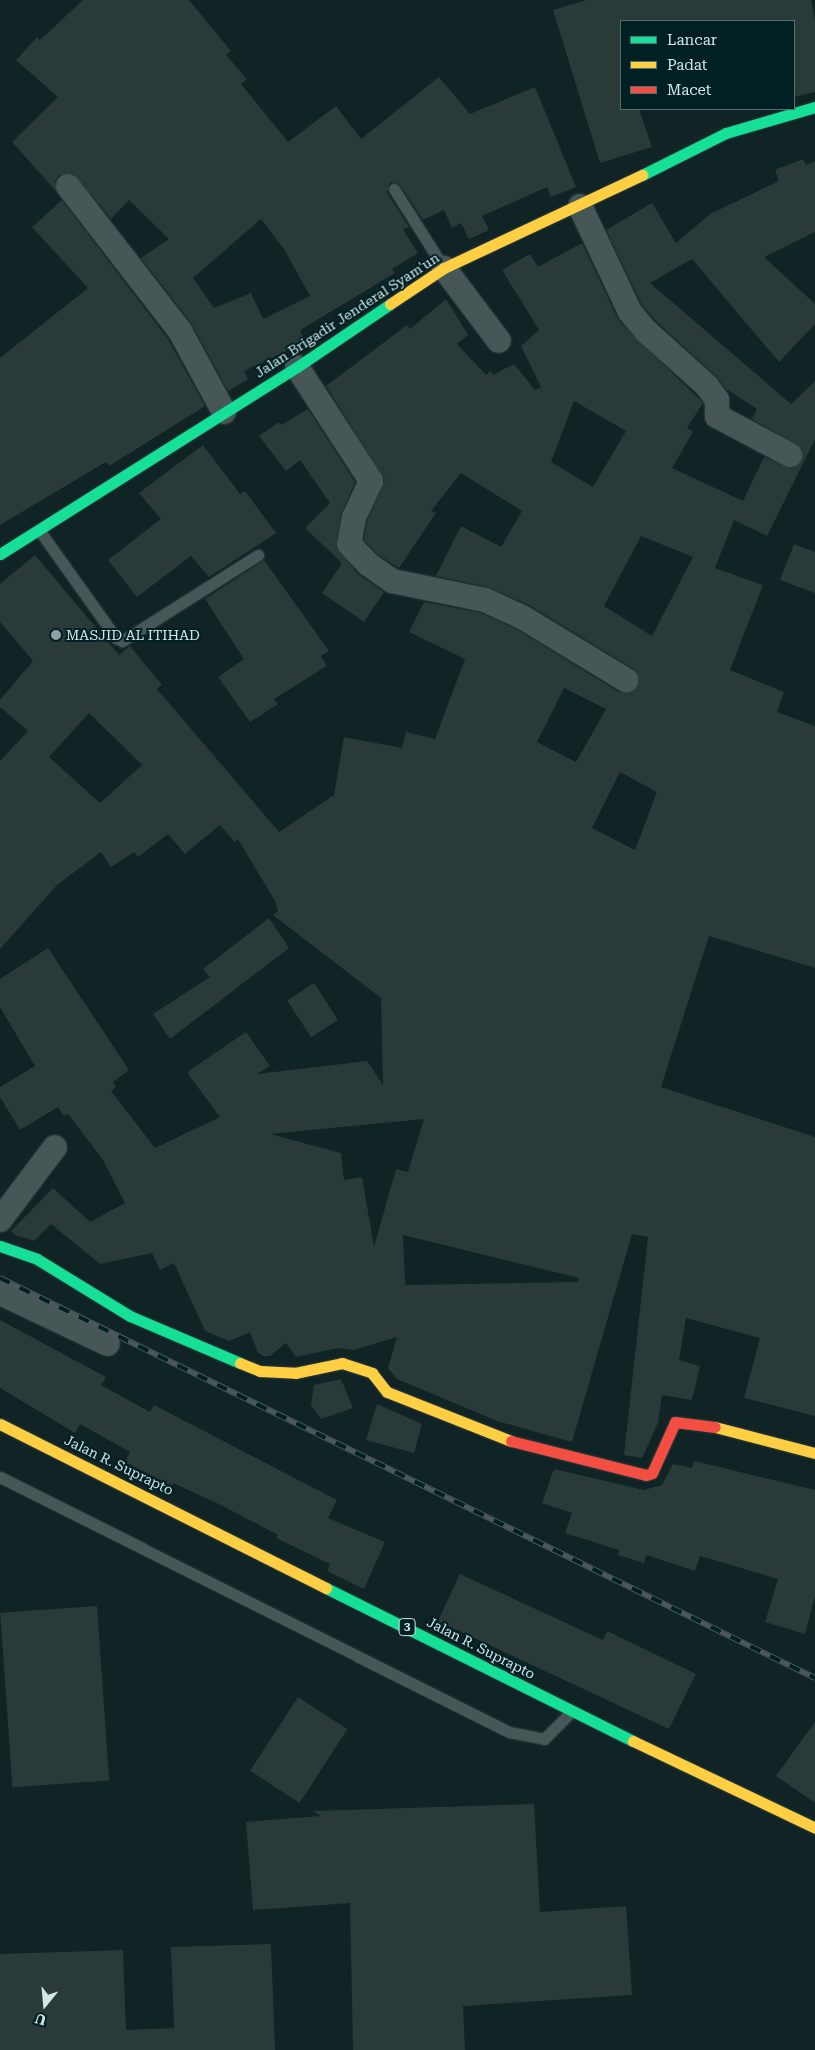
<!DOCTYPE html>
<html>
<head>
<meta charset="utf-8">
<style>
	body { margin:0 }
	#map { position:relative; width:815px; height:2050px; overflow:hidden; background:#102325; font-family:"Roboto Serif",serif }
	div>[style] { position:absolute }
	.building>* { inset:0; background:#293a38; transform-origin:0 0 }
	.roads { filter:drop-shadow(0 0 1px #2e3c3e) drop-shadow(0 0 1px #2e3c3e) }
	.lane>* { height:11px; margin:-5.5px; padding:0 5.5px; transform-origin:5.5px; border-radius:5.5px; background:#475758 }
	.street>* { height:24px; margin:-12px; padding:0 12px; transform-origin:12px; border-radius:12px; background:#475758 }
	.fast>* { height:11px; margin:-5.5px; padding:0 5.5px; transform-origin:5.5px; border-radius:5.5px; background:#16e098 }
	.slow>* { height:11px; margin:-5.5px; padding:0 5.5px; transform-origin:5.5px; border-radius:5.5px; background:#ffcf43 }
	.jam>* { height:11px; margin:-5.5px; padding:0 5.5px; transform-origin:5.5px; border-radius:5.5px; background:#f24e42 }
	.rail>* { height:5.5px; margin-top:-2.75px; transform-origin:0; background:repeating-linear-gradient(90deg,#002023 0 11px,#4b595b 0 22px); box-sizing:border-box; border-block:1px solid #4b595b }
	.dots>* { width:14px; height:14px; translate:-50% -50%; box-sizing:border-box; border:2px solid #002023; border-radius:50% }
	span { translate:-50% -50%; white-space:nowrap; text-align:center; line-height:1.15; -webkit-text-stroke:4px #002023; paint-order:stroke }
	.shield-label span { padding:1px 4px; background:#002023; border:1px solid; border-radius:4px; -webkit-text-stroke-width:0 }
	.shield-label { font-size:12px; color:#d1e7e9; font-weight:700 }
	.street-label { font-size:14px; color:#d1e7e9 }
	.poi-label { font-size:14px; color:#d1e7e9 }
	.left { translate:0 -50%; text-align:left }
	.legend { position:absolute; left:620px; top:20px; width:175px; height:90px; box-sizing:border-box; background:#002023; border:1px solid #547072; margin:0; padding:6px 9px; list-style:none; font-size:15px; color:#d1e7e9 }
	.legend li { display:flex; align-items:center; gap:10px; height:25px }
	.legend b { width:25px; border:1px solid #547072 }
	.north { position:absolute; left:20px; top:1980px; width:50px; height:50px; -webkit-text-stroke:4px #002023; paint-order:stroke; rotate:197deg; font-size:14px; font-weight:700; line-height:20px; text-align:center; color:#d1e7e9 }
	.north::after { content:''; display:block; margin:auto; width:18px; height:22px; background:#d1e7e9; clip-path:polygon(50% 0,100% 100%,50% 72%,0 100%) }
</style>
</head>
<body>
<div id="map">
	<div class="building">
		<div style="clip-path:polygon(evenodd,83px 0,189px 0,231px 51px,226px 55px,247px 79px,241px 84px,288px 142px,336px 106px,361px 139px,439px 77px,470px 114px,535px 87px,576px 187px,551px 197px,547px 187px,482px 216px,489px 230px,469px 239px,461px 223px,452px 228px,444px 210px,423px 220px,400px 185px,390px 182px,387px 193px,409px 227px,403px 229px,418px 253px,392px 269px,395px 273px,300px 330px,305px 342px,244px 371px,248px 379px,228px 391px,191px 323px,141px 258px,169px 239px,129px 200px,111px 219px,74px 174px,59px 175px,55px 181px,56px 191px,12px 142px,58px 97px,16px 60px,37px 37px,40px 40px,83px 0,261px 219px,284px 249px,310px 296px,263px 319px,251px 293px,214px 308px,193px 278px,261px 219px)"></div>
		<div style="clip-path:polygon(587px 0,811px 0,815px 20px,815px 92px,794px 97px,794px 21px,621px 21px,621px 109px,639px 109px,652px 147px,600px 163px,553px 10px)"></div>
		<div style="clip-path:polygon(evenodd,803px 159px,806px 165px,815px 161px,815px 232px,764px 257px,815px 304px,815px 324px,779px 362px,692px 259px,650px 283px,791px 404px,815px 381px,815px 439px,767px 536px,734px 520px,715px 568px,763px 585px,730px 670px,784px 692px,777px 712px,815px 726px,815px 968px,709px 936px,661px 1087px,815px 1137px,815px 1416px,744px 1398px,760px 1338px,686px 1318px,679px 1360px,700px 1366px,692px 1400px,662px 1395px,658px 1423px,642px 1458px,624px 1455px,648px 1237px,632px 1234px,572px 1442px,497px 1421px,397px 1379px,388px 1368px,397px 1337px,354px 1350px,339px 1348px,296px 1357px,286px 1343px,270px 1356px,264px 1356px,258px 1353px,250px 1332px,229px 1341px,205px 1331px,174px 1263px,160px 1270px,152px 1253px,100px 1264px,51px 1224px,34px 1241px,15px 1235px,11px 1231px,53px 1188px,90px 1222px,125px 1203px,103px 1160px,68px 1114px,64px 1116px,58px 1107px,20px 1130px,0 1097px,0 1087px,35px 1066px,0 1007px,0 979px,48px 948px,129px 1070px,113px 1082px,116px 1087px,111px 1091px,155px 1148px,220px 1117px,188px 1074px,190px 1070px,246px 1032px,270px 1066px,257px 1074px,367px 1061px,383px 1085px,381px 998px,273px 915px,278px 911px,275px 901px,238px 839px,235px 842px,220px 825px,185px 854px,168px 834px,138px 857px,134px 852px,111px 867px,101px 852px,57px 885px,0 949px,0 761px,28px 731px,0 707px,0 700px,33px 661px,0 622px,0 584px,35px 555px,119px 655px,130px 646px,162px 685px,157px 689px,279px 832px,334px 795px,344px 737px,402px 748px,406px 732px,435px 739px,465px 659px,409px 632px,424px 602px,481px 613px,516px 629px,619px 692px,632px 692px,640px 681px,634px 669px,529px 605px,488px 587px,436px 576px,461px 526px,501px 547px,522px 511px,461px 473px,431px 511px,436px 513px,399px 568px,377px 554px,364px 540px,367px 521px,385px 480px,326px 386px,407px 325px,410px 329px,446px 299px,468px 335px,457px 344px,486px 375px,491px 371px,493px 375px,514px 364px,535px 390px,541px 387px,521px 346px,539px 330px,502px 270px,530px 254px,538px 267px,582px 243px,619px 321px,703px 403px,687px 428px,693px 432px,672px 468px,743px 501px,764px 457px,791px 469px,802px 461px,802px 448px,752px 419px,757px 409px,726px 389px,716px 376px,656px 321px,642px 305px,606px 230px,652px 203px,676px 243px,710px 214px,779px 181px,775px 170px,803px 159px,574px 401px,626px 431px,593px 487px,551px 462px,574px 401px,803px 159px,641px 536px,693px 557px,652px 636px,604px 606px,641px 536px,803px 159px,564px 688px,606px 709px,576px 762px,537px 742px,564px 688px,803px 159px,89px 713px,142px 765px,100px 803px,49px 757px,89px 713px,803px 159px,620px 772px,657px 792px,635px 850px,592px 828px,620px 772px,803px 159px,424px 1119px,408px 1172px,396px 1169px,374px 1247px,362px 1177px,344px 1180px,341px 1153px,270px 1134px,424px 1119px,803px 159px,403px 1235px,579px 1278px,578px 1282px,405px 1285px,403px 1235px)"></div>
		<div style="clip-path:polygon(62px 200px,168px 339px,205px 406px,109px 466px,106px 462px,0 525px,0 358px,88px 288px,32px 227px)"></div>
		<div style="clip-path:polygon(308px 409px,355px 482px,341px 514px,336px 547px,358px 574px,384px 592px,364px 622px,322px 593px,342px 563px,305px 528px,330px 503px,300px 460px,286px 471px,259px 436px,279px 422px,281px 425px)"></div>
		<div style="clip-path:polygon(203px 445px,240px 494px,245px 491px,276px 533px,209px 577px,191px 556px,137px 597px,108px 560px,161px 519px,139px 493px)"></div>
		<div style="clip-path:polygon(794px 544px,815px 552px,815px 593px,780px 580px)"></div>
		<div style="clip-path:polygon(264px 560px,329px 651px,321px 656px,327px 666px,274px 699px,278px 704px,250px 722px,218px 677px,244px 659px,205px 599px)"></div>
		<div style="clip-path:polygon(269px 918px,289px 948px,170px 1039px,153px 1014px,210px 977px,203px 969px)"></div>
		<div style="left:314px;top:983px;width:44px;height:32px;rotate:57deg"></div>
		<div style="clip-path:polygon(0 1320px,106px 1377px,101px 1385px,150px 1412px,154px 1405px,337px 1500px,328px 1518px,385px 1542px,364px 1589px,327px 1571px,330px 1564px,276px 1538px,278px 1535px,223px 1506px,173px 1483px,172px 1486px,125px 1462px,130px 1452px,80px 1424px,75px 1433px,0 1388px)"></div>
		<div style="clip-path:polygon(341px 1379px,353px 1408px,321px 1419px,311px 1405px,314px 1385px)"></div>
		<div style="clip-path:polygon(377px 1404px,422px 1424px,414px 1453px,366px 1440px)"></div>
		<div style="clip-path:polygon(694px 1461px,815px 1490px,815px 1596px,805px 1634px,765px 1622px,778px 1579px,700px 1556px,695px 1571px,646px 1555px,644px 1563px,618px 1555px,619px 1550px,565px 1533px,572px 1513px,542px 1503px,554px 1469px,644px 1490px,662px 1485px,673px 1464px,692px 1468px)"></div>
		<div style="clip-path:polygon(460px 1574px,603px 1640px,607px 1631px,696px 1674px,669px 1729px,438px 1621px)"></div>
		<div style="left:97px;top:1606px;width:175px;height:97px;rotate:86deg"></div>
		<div style="left:298px;top:1697px;width:59px;height:88px;rotate:33deg"></div>
		<div style="clip-path:polygon(815px 1722px,815px 1803px,776px 1776px)"></div>
		<div style="clip-path:polygon(534px 1804px,540px 1912px,626px 1906px,632px 1995px,463px 2006px,465px 2050px,353px 2050px,350px 1903px,253px 1910px,246px 1822px,321px 1816px,313px 1811px)"></div>
		<div style="clip-path:polygon(271px 1944px,275px 2050px,0 2050px,0 1954px,123px 1950px,126px 2030px,174px 2028px,171px 1947px)"></div>
	</div>
	<div class="roads">
		<div class="lane">
			<div style="left:394px;top:189px;width:93px;rotate:57.7deg"></div>
			<div style="left:39px;top:530px;width:133px;rotate:54.5deg"></div>
			<div style="left:116px;top:638px;width:7px;rotate:27deg"></div>
			<div style="left:122px;top:641px;width:161px;rotate:-32.3deg"></div>
			<div style="left:0;top:1477px;width:569px;rotate:26.61deg"></div>
			<div style="left:509px;top:1732px;width:36px;rotate:11deg"></div>
			<div style="left:544px;top:1739px;width:38px;rotate:-45deg"></div>
		</div>
		<div class="street">
			<div style="left:68px;top:186px;width:183px;rotate:52.3deg"></div>
			<div style="left:180px;top:331px;width:92px;rotate:61.5deg"></div>
			<div style="left:580px;top:206px;width:117px;rotate:64.7deg"></div>
			<div style="left:630px;top:312px;width:25px;rotate:50deg"></div>
			<div style="left:646px;top:331px;width:82px;rotate:42deg"></div>
			<div style="left:707px;top:386px;width:17px;rotate:54deg"></div>
			<div style="left:717px;top:400px;width:16px;rotate:90deg"></div>
			<div style="left:717px;top:416px;width:83px;rotate:28.1deg"></div>
			<div style="left:444px;top:268px;width:91px;rotate:53deg"></div>
			<div style="left:297px;top:367px;width:136px;rotate:57deg"></div>
			<div style="left:371px;top:481px;width:40px;rotate:115deg"></div>
			<div style="left:354px;top:517px;width:27px;rotate:100deg"></div>
			<div style="left:349px;top:544px;width:28px;rotate:46deg"></div>
			<div style="left:368px;top:564px;width:29px;rotate:35deg"></div>
			<div style="left:392px;top:581px;width:95px;rotate:11.5deg"></div>
			<div style="left:485px;top:600px;width:41px;rotate:24.7deg"></div>
			<div style="left:522px;top:617px;width:122px;rotate:31.2deg"></div>
			<div style="left:0;top:1220px;width:91px;rotate:-53deg"></div>
			<div style="left:0;top:1293px;width:119px;rotate:25.3deg"></div>
		</div>
		<div class="fast">
			<div style="left:642px;top:175px;width:94px;rotate:-26.6deg"></div>
			<div style="left:726px;top:133px;width:93px;rotate:-16.3deg"></div>
			<div style="left:0;top:554px;width:351px;rotate:-32.2deg"></div>
			<div style="left:297px;top:367px;width:112px;rotate:-34.1deg"></div>
			<div style="left:0;top:1246px;width:39px;rotate:19deg"></div>
			<div style="left:37px;top:1259px;width:109px;rotate:31.5deg"></div>
			<div style="left:130px;top:1316px;width:120px;rotate:23.1deg"></div>
			<div style="left:326px;top:1588px;width:343px;rotate:26.5deg"></div>
		</div>
		<div class="slow">
			<div style="left:390px;top:304px;width:65px;rotate:-33.7deg"></div>
			<div style="left:444px;top:268px;width:219px;rotate:-25.2deg"></div>
			<div style="left:240px;top:1363px;width:22px;rotate:22deg"></div>
			<div style="left:260px;top:1371px;width:35px;rotate:3deg"></div>
			<div style="left:295px;top:1373px;width:48px;rotate:-12deg"></div>
			<div style="left:342px;top:1363px;width:32px;rotate:18deg"></div>
			<div style="left:372px;top:1373px;width:24px;rotate:52deg"></div>
			<div style="left:387px;top:1392px;width:133px;rotate:21.6deg"></div>
			<div style="left:0;top:1424px;width:365px;rotate:26.7deg"></div>
			<div style="left:715px;top:1427px;width:103px;rotate:14.6deg"></div>
			<div style="left:633px;top:1741px;width:202px;rotate:25.5deg"></div>
		</div>
		<div class="jam">
			<div style="left:511px;top:1441px;width:139px;rotate:14.1deg"></div>
			<div style="left:646px;top:1475px;width:6px;rotate:-18deg"></div>
			<div style="left:652px;top:1473px;width:56px;rotate:-65.7deg"></div>
			<div style="left:675px;top:1422px;width:40px;rotate:7.1deg"></div>
		</div>
	</div>
	<div class="rail">
		<div style="left:0;top:1278px;width:908px;rotate:26.14deg"></div>
	</div>
	<div class="dots">
		<div style="left:56px;top:635px;background:#8da2a4"></div>
	</div>
	<div class="shield-label">
		<span style="left:407px;top:1627px">3</span>
	</div>
	<div class="street-label">
		<span style="left:347px;top:315px;rotate:-33deg">Jalan Brigadir Jenderal Syam'un</span>
		<span style="left:119px;top:1465px;rotate:26deg">Jalan R. Suprapto</span>
		<span style="left:481px;top:1648px;rotate:27deg">Jalan R. Suprapto</span>
	</div>
	<div class="poi-label">
		<span class="left" style="left:66px;top:635px">MASJID AL ITIHAD</span>
	</div>
	<ul class="legend">
	<li><b style="height:6px;background:#16e098"></b>Lancar</li>
	<li><b style="height:6px;background:#ffcf43"></b>Padat</li>
	<li><b style="height:6px;background:#f24e42"></b>Macet</li>
	</ul>
	<div class="north">U</div>
</div>
</body>
</html>
